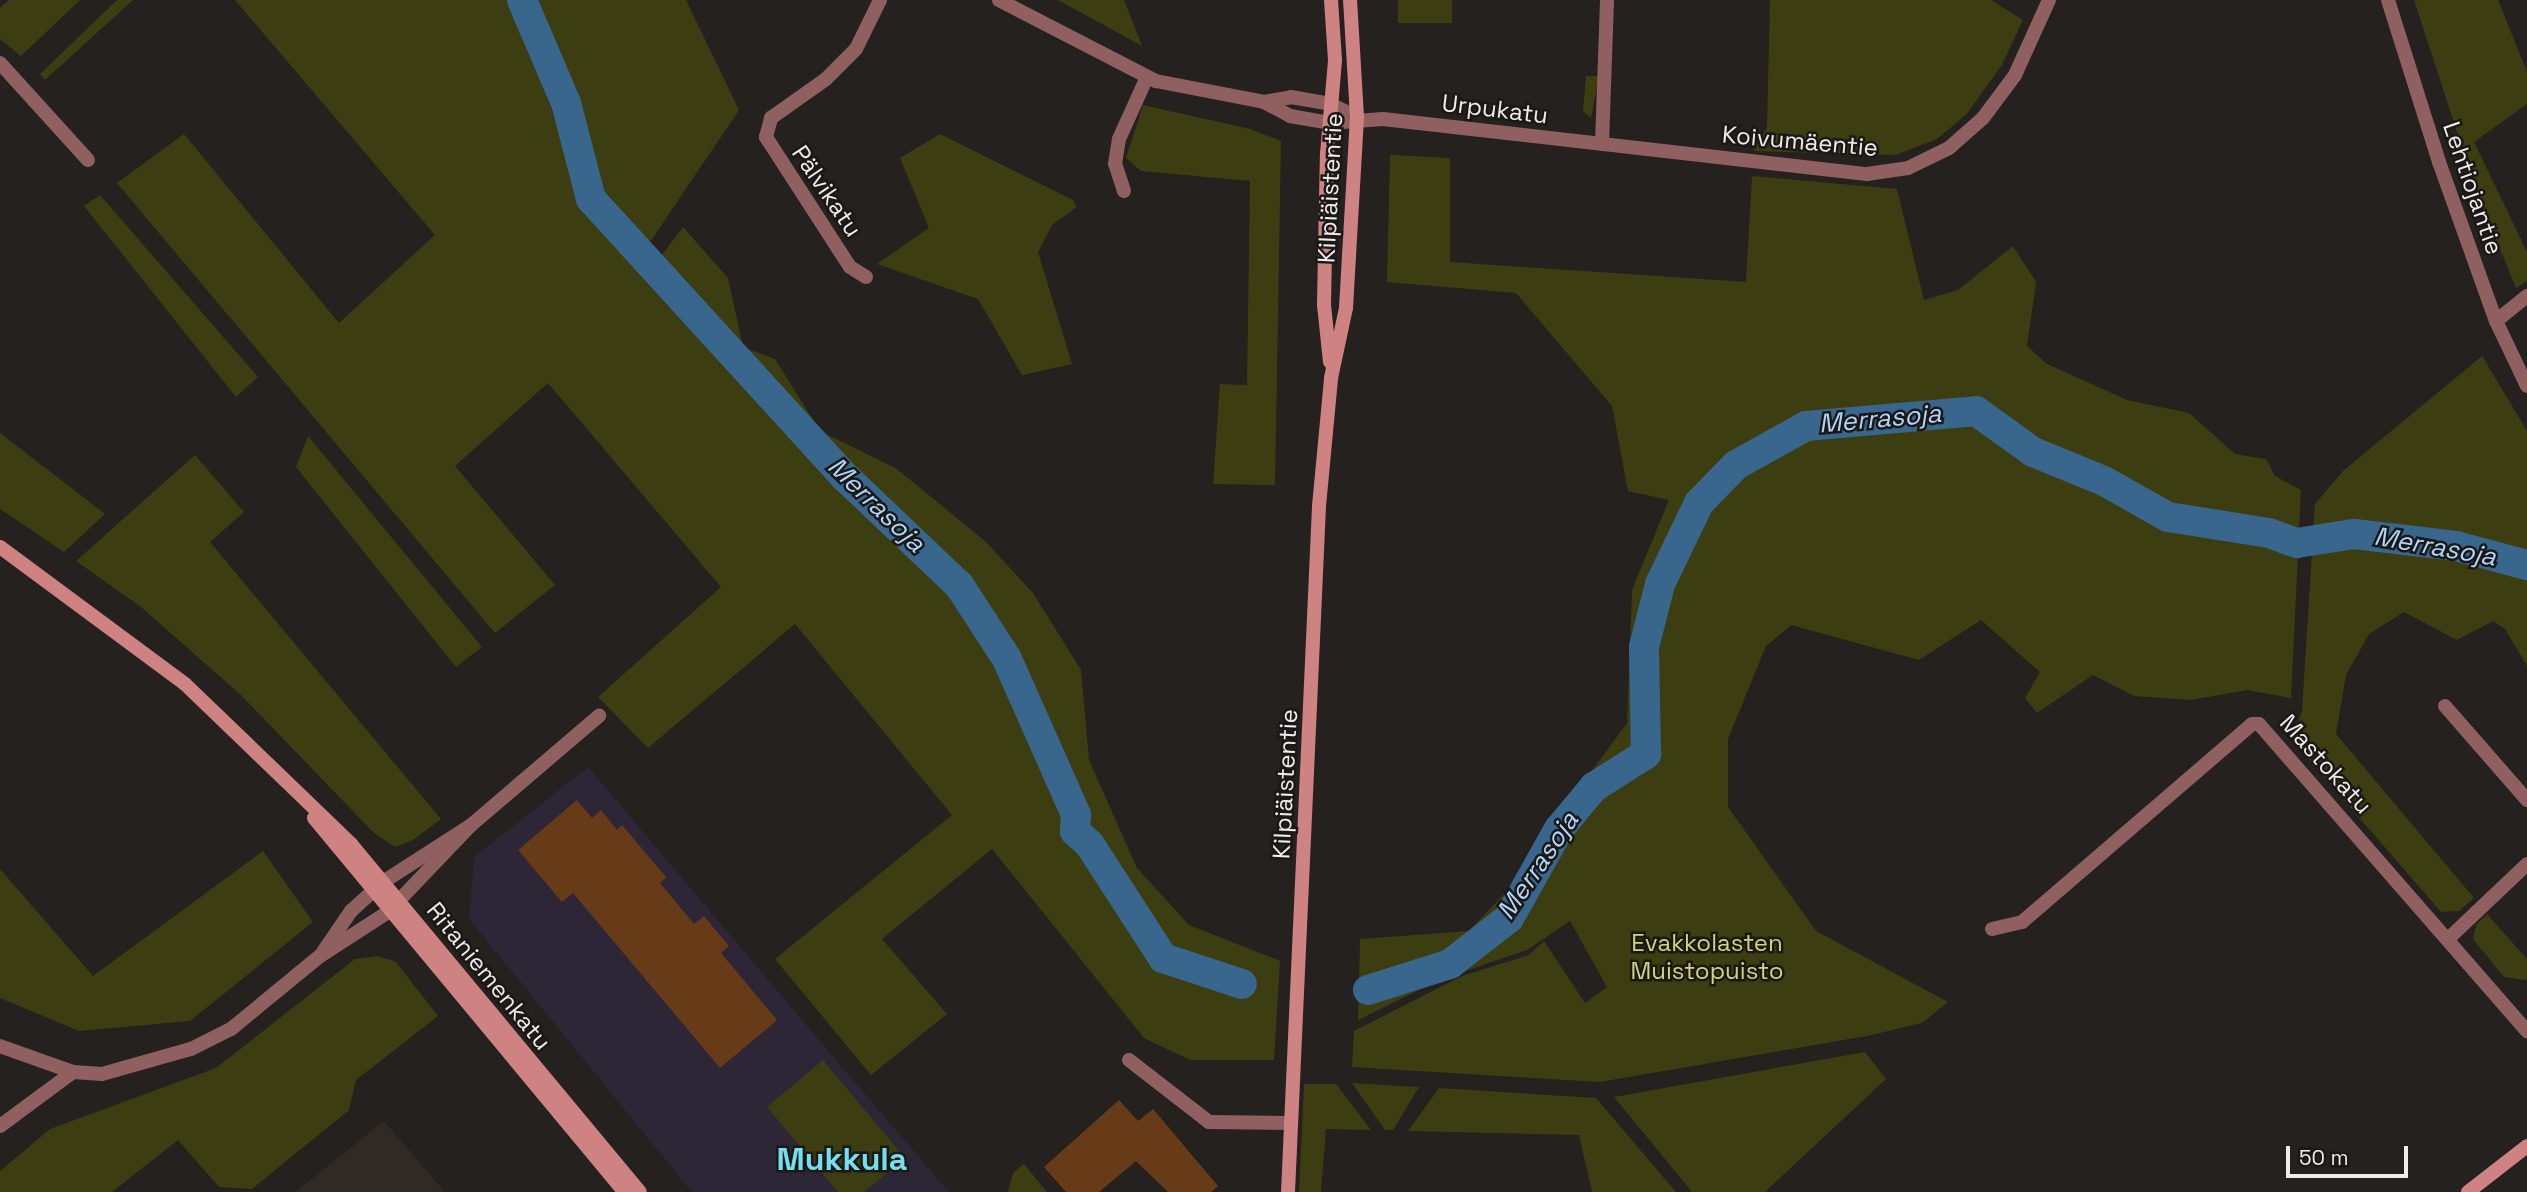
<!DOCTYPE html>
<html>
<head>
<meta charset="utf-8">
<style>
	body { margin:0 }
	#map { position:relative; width:2527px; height:1192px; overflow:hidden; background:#24211f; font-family:"Space Grotesk",sans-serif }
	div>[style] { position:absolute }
	.commercial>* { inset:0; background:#2c2636 }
	.built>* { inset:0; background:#312923 }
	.green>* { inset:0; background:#3c3e11; transform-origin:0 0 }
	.river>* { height:30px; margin:-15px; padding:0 15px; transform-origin:15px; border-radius:15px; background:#39668d }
	.building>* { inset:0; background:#683b18 }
	.street>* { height:14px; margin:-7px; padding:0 7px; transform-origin:7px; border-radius:7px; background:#906060 }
	.secondary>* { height:14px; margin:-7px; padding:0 7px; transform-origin:7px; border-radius:7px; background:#cf8282 }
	span { translate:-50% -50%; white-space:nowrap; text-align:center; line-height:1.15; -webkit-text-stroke:5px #1b1816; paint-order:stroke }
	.street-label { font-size:24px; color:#efeceb }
	.park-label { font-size:24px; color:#cfd57e }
	.water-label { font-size:26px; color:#afd7fb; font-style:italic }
	.district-label { font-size:32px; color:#75deef; font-weight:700 }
	.scale { position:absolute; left:2286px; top:1146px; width:122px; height:32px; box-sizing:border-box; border:4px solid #efeceb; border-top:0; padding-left:9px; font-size:21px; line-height:24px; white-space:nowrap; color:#efeceb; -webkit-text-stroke:5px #1b1816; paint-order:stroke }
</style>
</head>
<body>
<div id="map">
	<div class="commercial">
		<div style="clip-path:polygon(588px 767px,841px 1066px,949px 1192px,692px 1192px,469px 919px,474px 857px)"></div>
	</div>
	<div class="built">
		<div style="clip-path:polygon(384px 1121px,445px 1192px,295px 1192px)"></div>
	</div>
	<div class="green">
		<div style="clip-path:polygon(9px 0,80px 0,21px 56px,0 39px,0 8px)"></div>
		<div style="clip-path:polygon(117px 0,133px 0,45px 80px,40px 74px)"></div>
		<div style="clip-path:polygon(235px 0,510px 0,524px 25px,583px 206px,644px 278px,683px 227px,728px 278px,743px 347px,775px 359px,820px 431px,897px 469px,986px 542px,1033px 593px,1081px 670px,1089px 760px,1137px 868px,1189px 925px,1280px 961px,1274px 1060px,1190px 1060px,1144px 1038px,992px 849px,882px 939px,947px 1014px,871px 1075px,775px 959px,952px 815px,795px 624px,648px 748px,598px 697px,721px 587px,548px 383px,455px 466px,555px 585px,495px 633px,117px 183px,184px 134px,339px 323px,435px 235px)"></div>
		<div style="clip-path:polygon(532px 0,686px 0,739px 110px,646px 248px,598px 194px,557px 55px)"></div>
		<div style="clip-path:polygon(1058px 0,1124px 0,1142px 46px)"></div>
		<div style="left:1398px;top:0;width:54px;height:23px"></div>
		<div style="clip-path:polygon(1770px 0,1991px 0,2023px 20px,2002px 65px,1966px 115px,1937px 139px,1896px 155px,1754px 151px,1767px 127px)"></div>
		<div style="clip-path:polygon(2414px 0,2498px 0,2527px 72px,2527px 104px,2474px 142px,2527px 252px,2527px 281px,2516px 288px,2477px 193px)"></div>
		<div style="clip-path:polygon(1586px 76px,1599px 76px,1591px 118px,1583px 111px)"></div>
		<div style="clip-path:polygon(1143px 105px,1250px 129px,1281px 141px,1275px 485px,1213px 484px,1220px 384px,1247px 385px,1250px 181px,1141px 171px,1126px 158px)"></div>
		<div style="clip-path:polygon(940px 134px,1073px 200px,1077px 207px,1052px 225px,1038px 252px,1072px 364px,1022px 375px,978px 299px,877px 264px,929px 228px,900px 158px)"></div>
		<div style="clip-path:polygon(1390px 155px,1450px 158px,1450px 262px,1746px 282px,1752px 176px,1897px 189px,1924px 300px,1958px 290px,2013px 246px,2036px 282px,2027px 346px,2047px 364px,2127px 400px,2189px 413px,2235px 454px,2266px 459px,2275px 476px,2301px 490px,2291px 698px,2247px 690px,2191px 700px,2134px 696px,2093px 675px,2037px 713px,2025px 698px,2040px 672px,1981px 620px,1919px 660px,1791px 625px,1766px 646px,1728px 739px,1728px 807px,1816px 931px,1948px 1002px,1922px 1023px,1867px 1036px,1600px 1082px,1352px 1067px,1354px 1031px,1462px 976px,1529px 955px,1544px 941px,1585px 1003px,1607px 987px,1570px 921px,1527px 950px,1439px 980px,1358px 1020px,1360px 939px,1469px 931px,1537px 859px,1556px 820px,1627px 723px,1632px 590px,1669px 500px,1628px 491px,1612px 406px,1516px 293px,1387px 282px)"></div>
		<div style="clip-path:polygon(100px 195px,258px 377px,236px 397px,84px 206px)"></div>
		<div style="clip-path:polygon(2482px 356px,2527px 431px,2527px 666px,2505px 629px,2493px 621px,2457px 640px,2404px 612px,2369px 634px,2346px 675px,2336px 734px,2474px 898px,2459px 911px,2441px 912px,2298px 747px,2294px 735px,2302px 711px,2315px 504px,2343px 471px)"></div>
		<div style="clip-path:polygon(0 433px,105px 514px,64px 552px,0 509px)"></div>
		<div style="clip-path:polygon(308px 436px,482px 647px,456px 667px,296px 467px)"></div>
		<div style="clip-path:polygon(195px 455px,244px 512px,210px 542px,441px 819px,413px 840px,395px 847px,374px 833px,241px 695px,141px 607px,76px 561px)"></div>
		<div style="clip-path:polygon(263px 851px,313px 922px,190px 1021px,79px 1031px,0 998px,0 869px,93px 976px)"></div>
		<div style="clip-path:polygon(2487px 914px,2527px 959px,2527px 980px,2504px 977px,2473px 939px,2476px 925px)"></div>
		<div style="clip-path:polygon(378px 956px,396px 962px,438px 1016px,356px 1080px,349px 1110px,252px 1189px,219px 1187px,178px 1140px,112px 1192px,0 1192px,0 1171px,50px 1129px,216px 1068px,355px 959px)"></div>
		<div style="clip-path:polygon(1865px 1052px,1886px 1079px,1765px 1192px,1692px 1192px,1614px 1097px)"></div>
		<div style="clip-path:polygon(823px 1060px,905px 1158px,864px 1192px,838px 1192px,767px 1107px)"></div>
		<div style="clip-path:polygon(1352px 1083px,1419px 1087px,1393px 1130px,1385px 1130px)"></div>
		<div style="clip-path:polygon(1304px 1084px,1336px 1084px,1371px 1130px,1326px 1129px,1321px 1192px,1299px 1192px)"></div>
		<div style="clip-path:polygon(1439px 1088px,1596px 1098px,1676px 1192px,1592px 1192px,1579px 1135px,1408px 1131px)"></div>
		<div style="clip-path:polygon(1024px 1164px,1047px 1192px,1008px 1192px,1013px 1173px)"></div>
	</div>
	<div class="river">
		<div style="left:522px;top:0;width:112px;rotate:66.9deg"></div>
		<div style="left:566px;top:103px;width:99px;rotate:75.4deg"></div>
		<div style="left:591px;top:199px;width:375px;rotate:47.6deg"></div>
		<div style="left:844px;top:476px;width:158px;rotate:43.5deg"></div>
		<div style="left:959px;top:585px;width:88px;rotate:57deg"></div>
		<div style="left:1007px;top:659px;width:171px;rotate:66.1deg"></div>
		<div style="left:1076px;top:815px;width:16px;rotate:94deg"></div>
		<div style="left:1075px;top:831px;width:21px;rotate:43deg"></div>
		<div style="left:1090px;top:845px;width:135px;rotate:57.1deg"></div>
		<div style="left:1163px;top:958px;width:83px;rotate:18.2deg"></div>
		<div style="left:1368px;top:990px;width:86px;rotate:-17.6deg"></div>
		<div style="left:1450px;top:964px;width:75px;rotate:-37.9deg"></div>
		<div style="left:1509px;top:918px;width:102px;rotate:-60.7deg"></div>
		<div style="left:1559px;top:829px;width:55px;rotate:-50.2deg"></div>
		<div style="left:1594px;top:787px;width:62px;rotate:-32.4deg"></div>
		<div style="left:1646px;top:754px;width:107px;rotate:-91.1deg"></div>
		<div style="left:1644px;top:647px;width:65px;rotate:-75.7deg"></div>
		<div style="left:1660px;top:584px;width:90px;rotate:-64.3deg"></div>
		<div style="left:1699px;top:503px;width:53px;rotate:-45.8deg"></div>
		<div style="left:1736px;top:465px;width:80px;rotate:-29.1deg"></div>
		<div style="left:1806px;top:426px;width:171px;rotate:-5deg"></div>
		<div style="left:1976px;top:411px;width:70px;rotate:35.7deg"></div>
		<div style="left:2033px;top:452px;width:77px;rotate:22.2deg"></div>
		<div style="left:2104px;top:481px;width:73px;rotate:29.4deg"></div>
		<div style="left:2168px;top:517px;width:102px;rotate:9deg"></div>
		<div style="left:2269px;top:533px;width:30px;rotate:20deg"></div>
		<div style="left:2297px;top:543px;width:58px;rotate:-9deg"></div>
		<div style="left:2354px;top:534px;width:103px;rotate:6.7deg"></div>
		<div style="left:2456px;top:546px;width:73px;rotate:15deg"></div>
	</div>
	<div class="building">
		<div style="clip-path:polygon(577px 800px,592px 818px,601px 810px,617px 830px,622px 825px,666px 877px,660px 883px,694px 924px,704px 916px,729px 946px,721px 953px,777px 1020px,720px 1068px,573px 893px,562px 902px,518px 850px)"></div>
		<div style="clip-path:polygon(1119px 1100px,1138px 1121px,1153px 1109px,1218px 1186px,1211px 1192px,1168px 1192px,1136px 1161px,1099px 1192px,1066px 1192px,1044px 1167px)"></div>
	</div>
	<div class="street">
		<div style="left:999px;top:0;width:177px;rotate:27.3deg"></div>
		<div style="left:1156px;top:81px;width:110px;rotate:11deg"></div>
		<div style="left:1264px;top:102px;width:27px;rotate:-10deg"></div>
		<div style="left:1291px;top:97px;width:40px;rotate:10deg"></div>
		<div style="left:1330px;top:104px;width:30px;rotate:26deg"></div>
		<div style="left:2388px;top:0;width:170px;rotate:72.5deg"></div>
		<div style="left:2439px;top:162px;width:169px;rotate:70.3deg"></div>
		<div style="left:2496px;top:321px;width:72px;rotate:64.5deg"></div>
		<div style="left:0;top:63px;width:131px;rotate:47.8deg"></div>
		<div style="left:1264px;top:102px;width:30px;rotate:28deg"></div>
		<div style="left:1290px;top:116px;width:40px;rotate:10deg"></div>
		<div style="left:1329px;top:123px;width:54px;rotate:-4.2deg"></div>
		<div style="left:1383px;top:119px;width:487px;rotate:6.5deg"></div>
		<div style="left:1867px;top:174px;width:41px;rotate:-8.3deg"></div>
		<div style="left:1908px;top:168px;width:46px;rotate:-26deg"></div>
		<div style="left:1949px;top:148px;width:45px;rotate:-41.4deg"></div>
		<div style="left:1983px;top:118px;width:54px;rotate:-53.3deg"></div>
		<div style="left:2015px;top:75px;width:82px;rotate:-65.6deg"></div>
		<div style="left:1602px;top:144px;width:144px;rotate:-88deg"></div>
		<div style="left:1124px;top:191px;width:28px;rotate:-108deg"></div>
		<div style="left:1115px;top:164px;width:25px;rotate:-81deg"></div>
		<div style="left:1119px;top:139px;width:68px;rotate:-65.7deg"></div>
		<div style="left:866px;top:277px;width:19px;rotate:-148deg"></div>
		<div style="left:850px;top:267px;width:155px;rotate:-122.9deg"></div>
		<div style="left:766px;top:137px;width:20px;rotate:-75deg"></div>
		<div style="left:771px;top:118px;width:67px;rotate:-35.3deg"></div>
		<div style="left:826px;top:79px;width:42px;rotate:-45deg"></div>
		<div style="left:856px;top:49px;width:55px;rotate:-63.9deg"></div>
		<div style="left:2496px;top:321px;width:40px;rotate:-39deg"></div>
		<div style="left:2445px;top:706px;width:125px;rotate:48.9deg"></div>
		<div style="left:1992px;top:929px;width:31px;rotate:-13deg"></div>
		<div style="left:2022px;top:922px;width:303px;rotate:-40.7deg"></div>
		<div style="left:2252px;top:724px;width:7px"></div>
		<div style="left:2259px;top:724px;width:408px;rotate:48.9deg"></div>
		<div style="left:2448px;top:939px;width:109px;rotate:-43.5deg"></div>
		<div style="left:323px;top:952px;width:50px;rotate:-55.7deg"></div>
		<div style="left:351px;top:911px;width:43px;rotate:-42.2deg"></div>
		<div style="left:383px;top:882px;width:103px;rotate:-32.8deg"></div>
		<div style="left:470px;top:826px;width:170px;rotate:-40.5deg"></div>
		<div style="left:0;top:1046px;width:77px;rotate:19.6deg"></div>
		<div style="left:73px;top:1072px;width:29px;rotate:4deg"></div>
		<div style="left:102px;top:1074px;width:92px;rotate:-15.7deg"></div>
		<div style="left:191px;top:1049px;width:45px;rotate:-26.6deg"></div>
		<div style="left:231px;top:1029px;width:115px;rotate:-39.4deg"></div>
		<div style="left:320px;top:956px;width:81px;rotate:-32.9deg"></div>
		<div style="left:388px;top:912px;width:119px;rotate:-46.4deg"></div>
		<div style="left:1129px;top:1060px;width:101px;rotate:37.8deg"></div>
		<div style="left:1209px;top:1122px;width:82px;rotate:0.7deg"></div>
		<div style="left:0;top:1126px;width:91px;rotate:-36.5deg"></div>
	</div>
	<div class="secondary">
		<div style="left:1330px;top:362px;width:57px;rotate:-96deg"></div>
		<div style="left:1324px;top:305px;width:151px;rotate:-88.9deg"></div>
		<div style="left:1327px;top:154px;width:94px;rotate:-85.1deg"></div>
		<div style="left:1335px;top:60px;width:60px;rotate:-93.8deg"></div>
		<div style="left:0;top:547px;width:230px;rotate:36.5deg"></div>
		<div style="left:185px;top:684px;width:231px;rotate:43.9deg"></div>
		<div style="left:351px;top:844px;width:452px;rotate:50.3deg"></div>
		<div style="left:314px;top:818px;width:486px;rotate:50.3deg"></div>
		<div style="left:1288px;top:1192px;width:687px;rotate:-87.41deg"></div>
		<div style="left:1319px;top:506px;width:129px;rotate:-84.6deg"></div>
		<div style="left:1331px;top:378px;width:72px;rotate:-77.9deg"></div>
		<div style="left:1346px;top:308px;width:191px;rotate:-86.7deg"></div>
		<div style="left:1357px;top:117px;width:117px;rotate:-93.4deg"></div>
		<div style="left:2468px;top:1192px;width:75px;rotate:-37.9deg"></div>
	</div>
	<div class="street-label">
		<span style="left:1495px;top:109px;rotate:7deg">Urpukatu</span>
		<span style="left:1800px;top:141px;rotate:5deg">Koivumäentie</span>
		<span style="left:1330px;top:188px;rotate:-87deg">Kilpiäistentie</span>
		<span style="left:2473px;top:188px;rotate:71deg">Lehtiojantie</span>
		<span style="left:827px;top:191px;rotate:56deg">Pälvikatu</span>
		<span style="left:2326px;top:764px;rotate:48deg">Mastokatu</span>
		<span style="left:1285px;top:784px;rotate:-87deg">Kilpiäistentie</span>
		<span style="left:489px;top:976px;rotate:51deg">Ritaniemenkatu</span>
	</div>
	<div class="park-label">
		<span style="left:1707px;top:957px">Evakkolasten<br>Muistopuisto</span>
	</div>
	<div class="water-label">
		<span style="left:1880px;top:419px;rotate:-5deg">Merrasoja</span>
		<span style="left:876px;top:505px;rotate:44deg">Merrasoja</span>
		<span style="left:2435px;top:547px;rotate:10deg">Merrasoja</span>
		<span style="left:1538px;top:866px;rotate:-56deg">Merrasoja</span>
	</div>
	<div class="district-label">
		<span style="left:842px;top:1159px">Mukkula</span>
	</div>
	<div class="scale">50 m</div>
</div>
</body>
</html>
